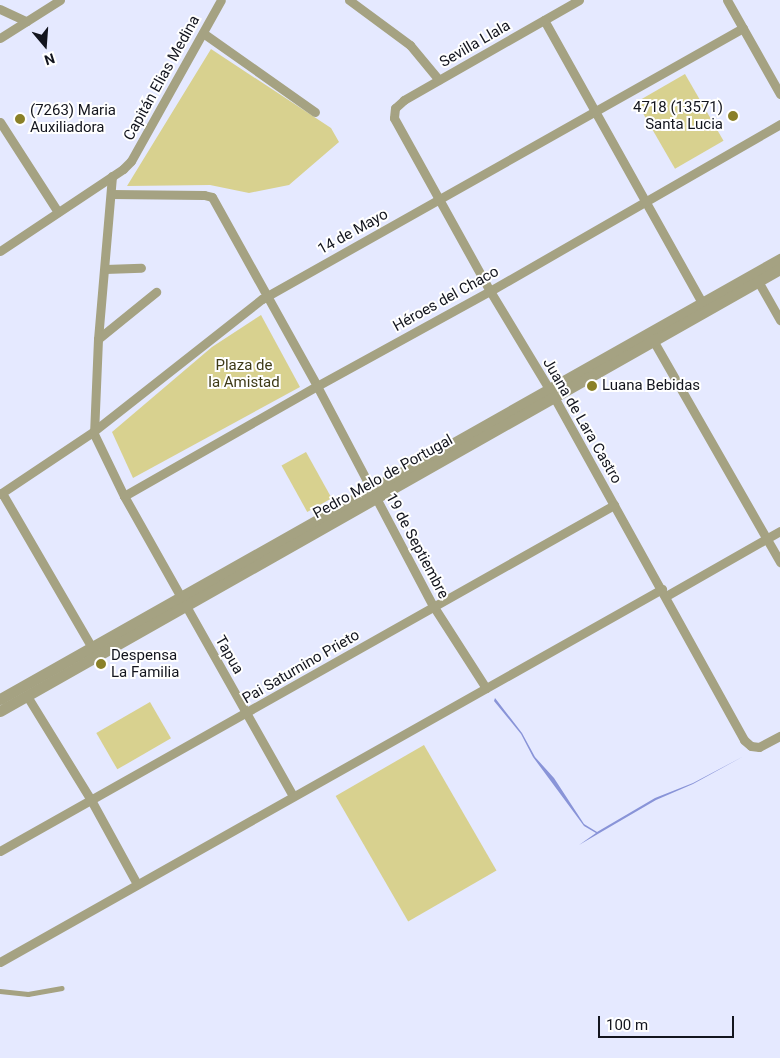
<!DOCTYPE html>
<html>
<head>
<meta charset="utf-8">
<style>
	body { margin:0 }
	#map { position:relative; width:780px; height:1058px; overflow:hidden; background:#e5e9ff; font-family:Roboto,sans-serif }
	div>[style] { position:absolute }
	.green>* { inset:0; background:#d8d18f; transform-origin:0 0 }
	.water>* { inset:0; background:#8994d8 }
	.service>* { height:4.5px; margin:-2.25px; padding:0 2.25px; transform-origin:2.25px; border-radius:2.25px; background:#a5a282 }
	.minor>* { height:9px; margin:-4.5px; padding:0 4.5px; transform-origin:4.5px; border-radius:4.5px; background:#a5a282 }
	.tertiary>* { height:11px; margin:-5.5px; padding:0 5.5px; transform-origin:5.5px; border-radius:5.5px; background:#a5a282 }
	.dots>* { width:14px; height:14px; translate:-50% -50%; box-sizing:border-box; border:2px solid #fff; border-radius:50% }
	span { translate:-50% -50%; white-space:nowrap; text-align:center; line-height:1.15; -webkit-text-stroke:4px #fff; paint-order:stroke }
	.street-label { font-size:15px; color:#13151e }
	.poi-label { font-size:15px; color:#13151e }
	.right { translate:-100% -50%; text-align:right }
	.left { translate:0 -50%; text-align:left }
	.park-label { font-size:15px; color:#3e3a17 }
	.north { position:absolute; left:20px; top:20px; width:50px; height:50px; -webkit-text-stroke:4px #fff; paint-order:stroke; rotate:162deg; font-size:14px; font-weight:700; line-height:20px; text-align:center; color:#13151e }
	.north::after { content:''; display:block; margin:auto; width:18px; height:22px; background:#13151e; clip-path:polygon(50% 0,100% 100%,50% 72%,0 100%) }
	.scale { position:absolute; left:598px; top:1016px; width:136px; height:22px; box-sizing:border-box; border:2px solid #13151e; border-top:0; padding-left:6px; font-size:15px; line-height:18px; white-space:nowrap; color:#13151e; -webkit-text-stroke:4px #fff; paint-order:stroke }
</style>
</head>
<body>
<div id="map">
	<div class="green">
		<div style="clip-path:polygon(211px 49px,331px 128px,339px 142px,289px 185px,249px 193px,210px 185px,127px 186px)"></div>
		<div style="left:685px;top:74px;width:77px;height:56px;rotate:60deg"></div>
		<div style="clip-path:polygon(261px 315px,300px 387px,133px 478px,112px 432px,212px 347px)"></div>
		<div style="left:306px;top:452px;width:53px;height:28px;rotate:61deg"></div>
		<div style="left:150px;top:702px;width:42px;height:62px;rotate:60deg"></div>
		<div style="left:424px;top:745px;width:145px;height:102px;rotate:60deg"></div>
	</div>
	<div class="water">
		<div style="clip-path:polygon(495px 698px,522px 733px,535px 757px,554px 778px,584px 824px,597px 832px,655px 798px,693px 783px,744px 756px,693px 784px,656px 800px,579px 845px,596px 833px,584px 826px,533px 757px,521px 734px,494px 701px)"></div>
	</div>
	<div class="service">
		<div style="left:0;top:991px;width:28px;rotate:6deg"></div>
		<div style="left:28px;top:994px;width:34px;rotate:-10deg"></div>
	</div>
	<div class="minor">
		<div style="left:349px;top:0;width:76px;rotate:36.4deg"></div>
		<div style="left:410px;top:45px;width:45px;rotate:50.4deg"></div>
		<div style="left:579px;top:0;width:202px;rotate:150.3deg"></div>
		<div style="left:404px;top:100px;width:12px;rotate:138deg"></div>
		<div style="left:395px;top:108px;width:10px;rotate:96deg"></div>
		<div style="left:394px;top:118px;width:198px;rotate:61deg"></div>
		<div style="left:490px;top:291px;width:124px;rotate:58.9deg"></div>
		<div style="left:554px;top:397px;width:392px;rotate:61deg"></div>
		<div style="left:744px;top:740px;width:9px;rotate:41deg"></div>
		<div style="left:751px;top:746px;width:8px;rotate:7deg"></div>
		<div style="left:759px;top:747px;width:24px;rotate:-28deg"></div>
		<div style="left:727px;top:0;width:108px;rotate:60.6deg"></div>
		<div style="left:0;top:9px;width:29px;rotate:25deg"></div>
		<div style="left:544px;top:20px;width:330px;rotate:60.8deg"></div>
		<div style="left:203px;top:33px;width:137px;rotate:35.2deg"></div>
		<div style="left:0;top:38px;width:71px;rotate:-32.3deg"></div>
		<div style="left:0;top:122px;width:107px;rotate:57.2deg"></div>
		<div style="left:112px;top:176px;width:164px;rotate:94.9deg"></div>
		<div style="left:98px;top:339px;width:95px;rotate:92.4deg"></div>
		<div style="left:94px;top:434px;width:69px;rotate:64.2deg"></div>
		<div style="left:124px;top:496px;width:344px;rotate:60.6deg"></div>
		<div style="left:111px;top:194px;width:93px;rotate:0.6deg"></div>
		<div style="left:204px;top:195px;width:8px;rotate:14deg"></div>
		<div style="left:212px;top:197px;width:216px;rotate:60.9deg"></div>
		<div style="left:317px;top:386px;width:246px;rotate:62.2deg"></div>
		<div style="left:432px;top:604px;width:100px;rotate:57.3deg"></div>
		<div style="left:0;top:251px;width:148px;rotate:-33.7deg"></div>
		<div style="left:123px;top:169px;width:11px;rotate:-45deg"></div>
		<div style="left:131px;top:161px;width:184px;rotate:-60.8deg"></div>
		<div style="left:105px;top:269px;width:36px;rotate:-2deg"></div>
		<div style="left:755px;top:276px;width:51px;rotate:60.4deg"></div>
		<div style="left:650px;top:335px;width:262px;rotate:60.2deg"></div>
		<div style="left:98px;top:339px;width:75px;rotate:-39deg"></div>
		<div style="left:2px;top:493px;width:185px;rotate:59.8deg"></div>
		<div style="left:0;top:494px;width:113px;rotate:-33.8deg"></div>
		<div style="left:94px;top:431px;width:214px;rotate:-38.2deg"></div>
		<div style="left:262px;top:299px;width:552px;rotate:-29.4deg"></div>
		<div style="left:124px;top:496px;width:222px;rotate:-29.7deg"></div>
		<div style="left:317px;top:386px;width:197px;rotate:-28.8deg"></div>
		<div style="left:490px;top:291px;width:335px;rotate:-29.9deg"></div>
		<div style="left:666px;top:596px;width:131px;rotate:-29.7deg"></div>
		<div style="left:27px;top:696px;width:122px;rotate:58.4deg"></div>
		<div style="left:91px;top:800px;width:96px;rotate:61.3deg"></div>
		<div style="left:0;top:851px;width:705px;rotate:-29.4deg"></div>
		<div style="left:0;top:962px;width:760px;rotate:-29.4deg"></div>
	</div>
	<div class="tertiary">
		<div style="left:0;top:699px;width:896px;rotate:-29.43deg"></div>
		<div style="left:0;top:711px;width:897px;rotate:-29.54deg"></div>
	</div>
	<div class="dots">
		<div style="left:733px;top:116px;background:#8a8028"></div>
		<div style="left:20px;top:119px;background:#8a8028"></div>
		<div style="left:592px;top:386px;background:#8a8028"></div>
		<div style="left:101px;top:664px;background:#8a8028"></div>
	</div>
	<div class="street-label">
		<span style="left:475px;top:44px;rotate:-30deg">Sevilla Llala</span>
		<span style="left:162px;top:78px;rotate:-61deg">Capitán Elias Medina</span>
		<span style="left:353px;top:232px;rotate:-29deg">14 de Mayo</span>
		<span style="left:446px;top:299px;rotate:-29deg">Héroes del Chaco</span>
		<span style="left:582px;top:421px;rotate:60deg">Juana de Lara Castro</span>
		<span style="left:383px;top:477px;rotate:-29deg">Pedro Melo de Portugal</span>
		<span style="left:417px;top:546px;rotate:62deg">19 de Septiembre</span>
		<span style="left:229px;top:655px;rotate:60deg">Tapua</span>
		<span style="left:301px;top:667px;rotate:-30deg">Pai Saturnino Prieto</span>
	</div>
	<div class="poi-label">
		<span class="right" style="left:723px;top:116px">4718 (13571)<br>Santa Lucia</span>
		<span class="left" style="left:30px;top:119px">(7263) Maria<br>Auxiliadora</span>
		<span class="left" style="left:602px;top:386px">Luana Bebidas</span>
		<span class="left" style="left:111px;top:664px">Despensa<br>La Familia</span>
	</div>
	<div class="park-label">
		<span style="left:244px;top:374px">Plaza de<br>la Amistad</span>
	</div>
	<div class="north">N</div>
	<div class="scale">100 m</div>
</div>
</body>
</html>
